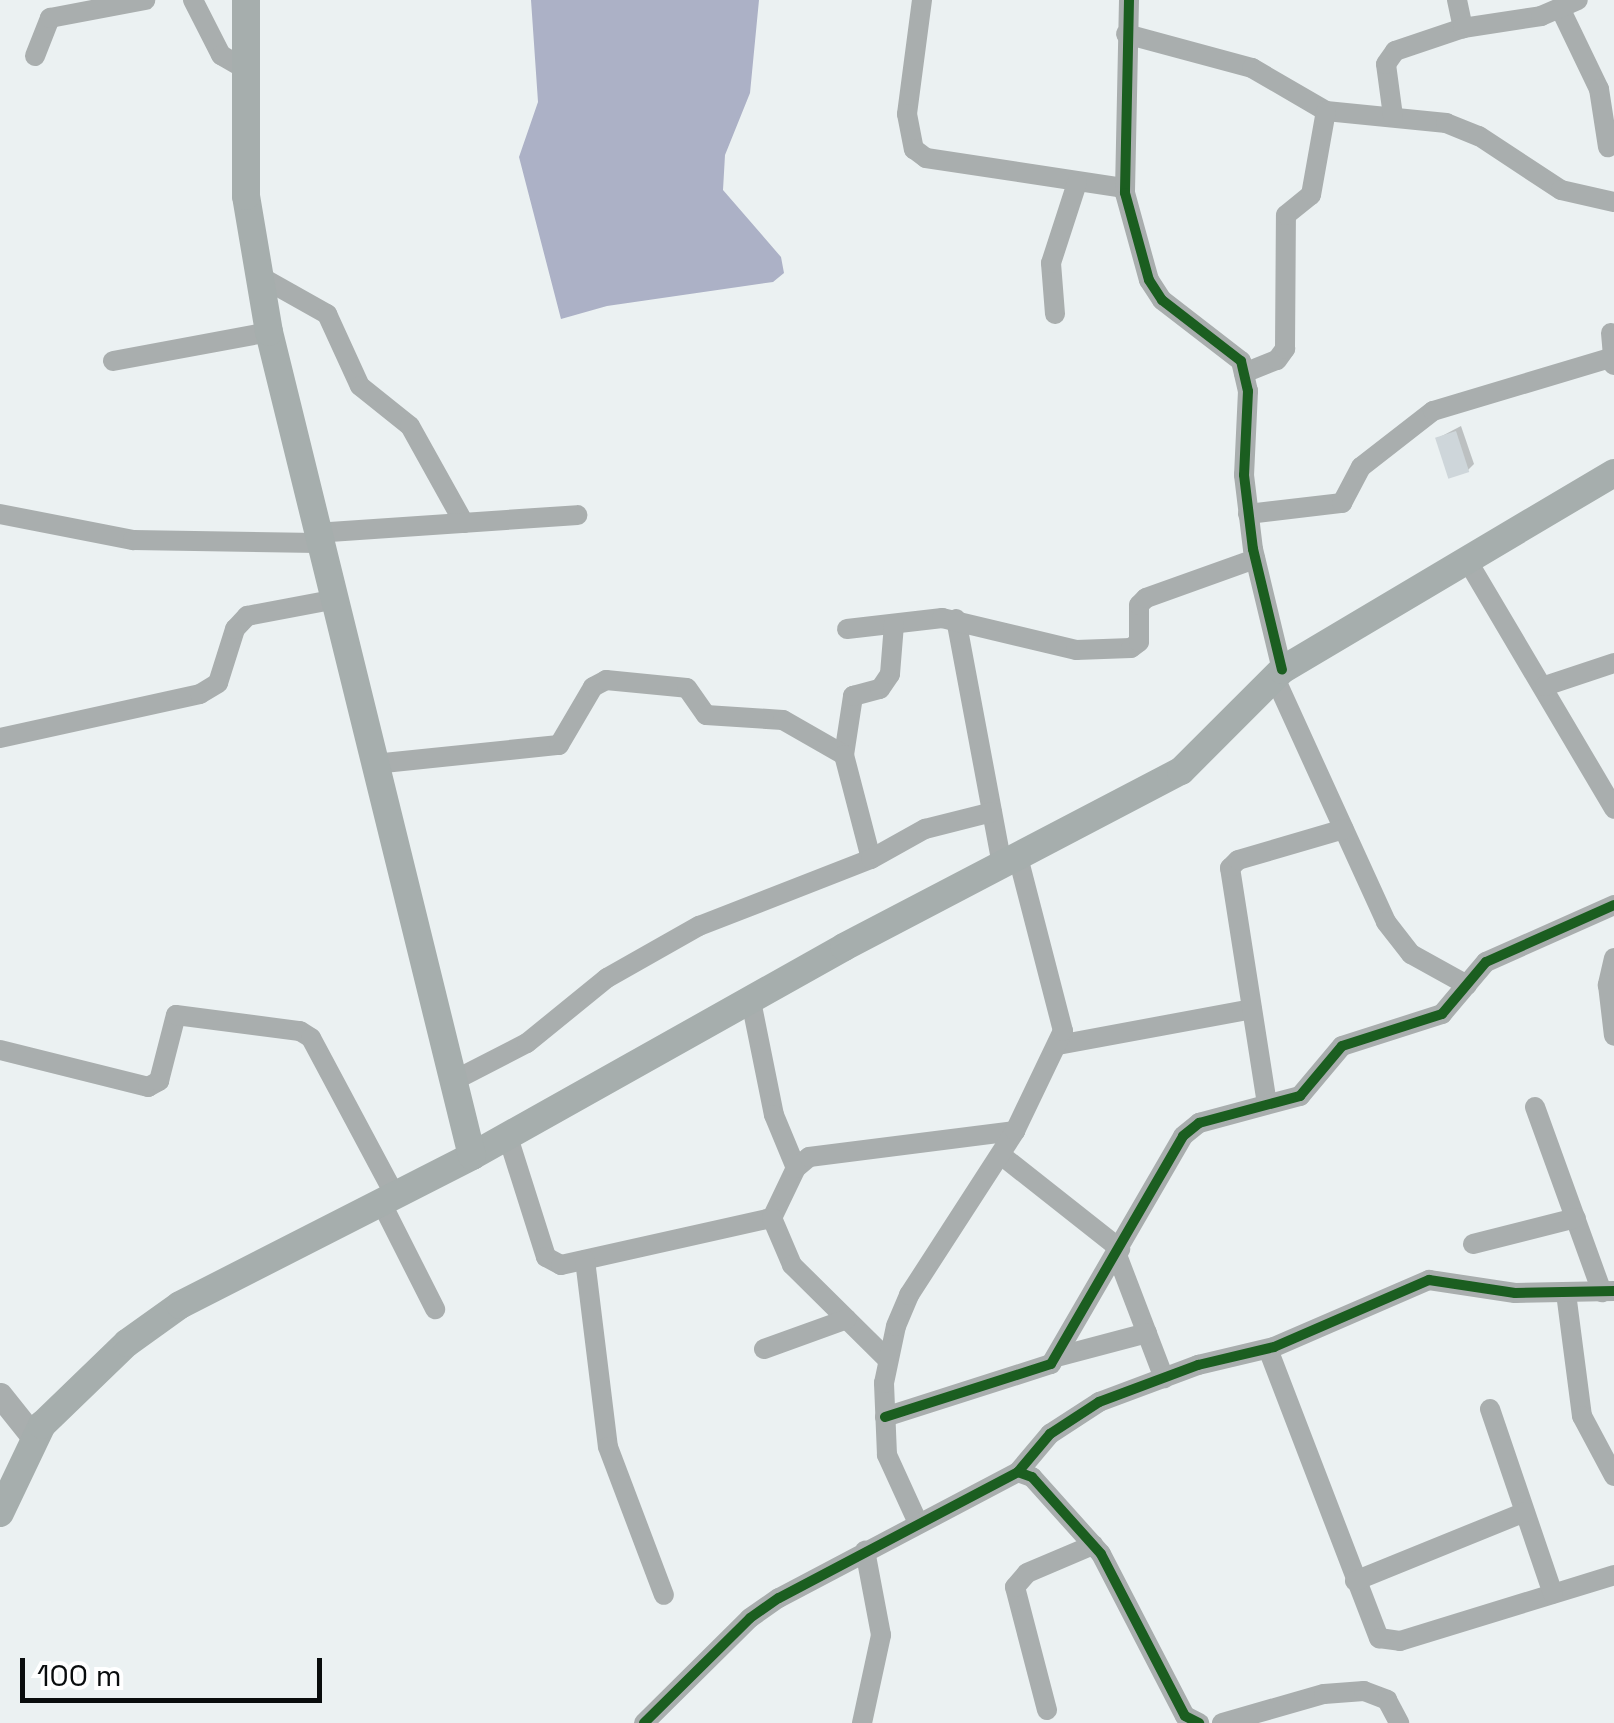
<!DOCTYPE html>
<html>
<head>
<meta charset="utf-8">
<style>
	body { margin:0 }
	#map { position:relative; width:1614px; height:1723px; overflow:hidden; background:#ebf1f2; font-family:"Space Grotesk",sans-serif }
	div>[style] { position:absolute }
	.water>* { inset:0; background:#acb1c6 }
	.shadow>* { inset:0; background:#0003 }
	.building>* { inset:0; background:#ced6da; transform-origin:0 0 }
	.minor>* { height:20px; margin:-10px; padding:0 10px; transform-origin:10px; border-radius:10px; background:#a9aeae }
	.tertiary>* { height:25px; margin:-12.5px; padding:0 12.5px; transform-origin:12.5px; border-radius:12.5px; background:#a9aeae }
	.secondary>* { height:28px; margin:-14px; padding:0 14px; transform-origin:14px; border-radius:14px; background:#a6aead }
	.cycleway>* { height:10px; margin:-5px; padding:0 5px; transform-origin:5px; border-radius:5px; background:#1b5e20 }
	span { translate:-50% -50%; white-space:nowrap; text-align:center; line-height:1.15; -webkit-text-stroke:8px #fff; paint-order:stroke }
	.scale { position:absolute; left:20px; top:1658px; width:302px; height:45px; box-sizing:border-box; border:5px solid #090c0d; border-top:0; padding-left:12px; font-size:30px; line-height:35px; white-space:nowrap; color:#090c0d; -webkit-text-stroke:8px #fff; paint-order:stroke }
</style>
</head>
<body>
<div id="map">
	<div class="water">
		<div style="clip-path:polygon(531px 0,759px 0,750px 93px,725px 155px,723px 190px,781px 257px,784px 273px,773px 282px,607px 306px,561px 319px,519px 157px,538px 102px)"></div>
	</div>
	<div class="shadow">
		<div style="clip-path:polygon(1461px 426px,1474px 464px,1468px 470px,1438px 438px)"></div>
	</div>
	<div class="building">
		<div style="left:1456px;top:431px;width:43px;height:22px;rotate:72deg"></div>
	</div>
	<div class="minor">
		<div style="left:193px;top:0;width:62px;rotate:63deg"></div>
		<div style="left:221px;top:55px;width:28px;rotate:30deg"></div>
		<div style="left:922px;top:0;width:115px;rotate:97.5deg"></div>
		<div style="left:907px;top:114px;width:36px;rotate:79deg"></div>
		<div style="left:914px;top:149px;width:15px;rotate:37deg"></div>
		<div style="left:926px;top:158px;width:201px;rotate:8.6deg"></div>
		<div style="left:1129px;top:0;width:193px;rotate:91.2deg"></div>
		<div style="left:1125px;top:193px;width:90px;rotate:74.6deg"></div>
		<div style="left:1149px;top:280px;width:24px;rotate:57deg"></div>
		<div style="left:1162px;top:300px;width:100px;rotate:37.7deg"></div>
		<div style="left:1241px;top:361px;width:31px;rotate:77deg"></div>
		<div style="left:1248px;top:391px;width:84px;rotate:92.7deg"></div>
		<div style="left:1244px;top:475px;width:75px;rotate:83.1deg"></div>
		<div style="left:1253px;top:549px;width:124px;rotate:76.5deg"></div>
		<div style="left:1457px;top:0;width:29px;rotate:78deg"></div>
		<div style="left:1560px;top:8px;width:90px;rotate:64.3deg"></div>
		<div style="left:1599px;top:89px;width:59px;rotate:81.2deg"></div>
		<div style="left:1126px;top:34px;width:131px;rotate:15.1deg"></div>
		<div style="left:1252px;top:68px;width:86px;rotate:30.2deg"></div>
		<div style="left:1326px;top:111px;width:121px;rotate:5.7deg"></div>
		<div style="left:1446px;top:123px;width:35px;rotate:22deg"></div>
		<div style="left:1479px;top:136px;width:98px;rotate:33.4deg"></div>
		<div style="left:1561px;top:190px;width:54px;rotate:12.8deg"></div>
		<div style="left:35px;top:56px;width:41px;rotate:-68.5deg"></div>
		<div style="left:50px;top:18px;width:97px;rotate:-10.7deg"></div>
		<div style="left:1393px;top:116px;width:52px;rotate:-97.7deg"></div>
		<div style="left:1386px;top:64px;width:16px;rotate:-55deg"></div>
		<div style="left:1395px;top:51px;width:72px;rotate:-18.7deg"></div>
		<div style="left:1463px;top:28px;width:79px;rotate:-8.7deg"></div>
		<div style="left:1541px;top:16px;width:40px;rotate:-23.4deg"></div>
		<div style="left:261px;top:277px;width:76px;rotate:29.3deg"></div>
		<div style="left:327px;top:314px;width:79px;rotate:65.4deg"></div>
		<div style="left:360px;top:386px;width:64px;rotate:38.7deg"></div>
		<div style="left:410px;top:426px;width:111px;rotate:60.9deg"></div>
		<div style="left:1055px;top:314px;width:51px;rotate:-94.5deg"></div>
		<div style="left:1051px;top:263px;width:84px;rotate:-72deg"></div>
		<div style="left:1611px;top:333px;width:32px;rotate:85deg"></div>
		<div style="left:113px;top:361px;width:159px;rotate:-10.5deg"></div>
		<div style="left:1244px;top:373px;width:35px;rotate:-22deg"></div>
		<div style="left:1277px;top:360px;width:14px;rotate:-54deg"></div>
		<div style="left:1285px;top:349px;width:134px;rotate:-89.6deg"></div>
		<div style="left:1286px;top:215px;width:32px;rotate:-39deg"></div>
		<div style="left:1311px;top:195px;width:85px;rotate:-79.9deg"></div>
		<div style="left:0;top:514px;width:136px;rotate:11.1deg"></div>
		<div style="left:133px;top:540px;width:184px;rotate:0.9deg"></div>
		<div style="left:1248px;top:514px;width:95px;rotate:-6.7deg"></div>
		<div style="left:1342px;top:503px;width:41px;rotate:-62.2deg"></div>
		<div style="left:1361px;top:467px;width:91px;rotate:-37.9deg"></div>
		<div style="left:1433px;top:411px;width:188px;rotate:-16.7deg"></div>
		<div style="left:315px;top:533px;width:263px;rotate:-3.9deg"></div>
		<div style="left:1467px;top:560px;width:289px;rotate:59.4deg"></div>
		<div style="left:956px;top:619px;width:250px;rotate:79.4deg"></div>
		<div style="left:847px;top:629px;width:96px;rotate:-6.6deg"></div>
		<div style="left:942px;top:618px;width:138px;rotate:13.4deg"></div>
		<div style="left:1076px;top:650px;width:55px;rotate:-2.1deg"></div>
		<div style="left:1131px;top:648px;width:10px;rotate:-37deg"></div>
		<div style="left:1139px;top:642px;width:37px;rotate:-90deg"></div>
		<div style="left:1139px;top:605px;width:10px;rotate:-45deg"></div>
		<div style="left:1146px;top:598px;width:116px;rotate:-19.7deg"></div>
		<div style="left:1274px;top:676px;width:270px;rotate:65.5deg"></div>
		<div style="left:1386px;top:922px;width:41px;rotate:52deg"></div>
		<div style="left:1411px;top:954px;width:64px;rotate:29deg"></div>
		<div style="left:1545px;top:686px;width:73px;rotate:-18.4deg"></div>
		<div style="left:0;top:738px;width:205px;rotate:-12.4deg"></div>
		<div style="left:200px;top:694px;width:21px;rotate:-31deg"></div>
		<div style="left:218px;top:683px;width:57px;rotate:-72.5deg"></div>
		<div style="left:235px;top:629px;width:18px;rotate:-47deg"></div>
		<div style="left:247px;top:616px;width:86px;rotate:-10.7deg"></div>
		<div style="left:844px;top:755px;width:60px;rotate:-81.3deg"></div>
		<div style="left:853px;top:696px;width:28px;rotate:-15deg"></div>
		<div style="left:880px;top:689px;width:18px;rotate:-56deg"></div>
		<div style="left:890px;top:674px;width:50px;rotate:-85.4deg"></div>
		<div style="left:374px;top:764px;width:186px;rotate:-5.9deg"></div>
		<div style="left:559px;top:745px;width:67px;rotate:-59.6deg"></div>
		<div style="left:593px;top:687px;width:15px;rotate:-28deg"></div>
		<div style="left:606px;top:680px;width:81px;rotate:5.6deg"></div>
		<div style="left:687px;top:688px;width:33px;rotate:55deg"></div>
		<div style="left:706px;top:715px;width:77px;rotate:3.7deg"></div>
		<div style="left:783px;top:720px;width:70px;rotate:29.8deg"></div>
		<div style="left:844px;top:755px;width:107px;rotate:75.4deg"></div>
		<div style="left:1614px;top:958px;width:28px;rotate:103deg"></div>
		<div style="left:1608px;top:985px;width:51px;rotate:83.3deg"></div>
		<div style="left:751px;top:1001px;width:116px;rotate:78.6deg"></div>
		<div style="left:774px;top:1115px;width:57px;rotate:67.5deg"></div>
		<div style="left:1058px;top:1045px;width:197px;rotate:-10.5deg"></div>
		<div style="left:0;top:1050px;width:153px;rotate:14deg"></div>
		<div style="left:148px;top:1087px;width:13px;rotate:-29deg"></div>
		<div style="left:159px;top:1081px;width:68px;rotate:-75.6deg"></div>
		<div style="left:176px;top:1015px;width:125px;rotate:7.4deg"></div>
		<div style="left:300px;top:1031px;width:13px;rotate:32deg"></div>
		<div style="left:311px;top:1038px;width:180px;rotate:61.9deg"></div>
		<div style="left:455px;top:1080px;width:81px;rotate:-27.2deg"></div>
		<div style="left:527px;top:1043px;width:103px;rotate:-39.1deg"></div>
		<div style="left:607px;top:978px;width:106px;rotate:-29.5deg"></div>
		<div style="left:699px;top:926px;width:185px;rotate:-21.3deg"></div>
		<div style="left:871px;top:859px;width:62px;rotate:-29.1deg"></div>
		<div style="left:925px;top:829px;width:69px;rotate:-14.2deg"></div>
		<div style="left:1267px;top:1104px;width:239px;rotate:-98.9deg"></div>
		<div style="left:1230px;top:868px;width:11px;rotate:-45deg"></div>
		<div style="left:1238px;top:860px;width:110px;rotate:-16.3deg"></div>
		<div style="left:1535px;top:1107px;width:197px;rotate:70.1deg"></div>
		<div style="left:508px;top:1137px;width:126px;rotate:72.4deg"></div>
		<div style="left:546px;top:1257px;width:17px;rotate:28deg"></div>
		<div style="left:561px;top:1265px;width:216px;rotate:-12.6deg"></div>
		<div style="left:772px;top:1218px;width:55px;rotate:-64.4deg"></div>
		<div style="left:796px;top:1168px;width:17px;rotate:-40deg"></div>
		<div style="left:809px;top:1157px;width:208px;rotate:-7.2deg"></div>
		<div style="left:1001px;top:1155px;width:152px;rotate:38.3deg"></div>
		<div style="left:382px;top:1204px;width:118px;rotate:63.2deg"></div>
		<div style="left:772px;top:1218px;width:51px;rotate:66.9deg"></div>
		<div style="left:792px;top:1265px;width:135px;rotate:44.7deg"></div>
		<div style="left:1473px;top:1244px;width:106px;rotate:-14.2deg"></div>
		<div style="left:1117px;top:1255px;width:132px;rotate:69.1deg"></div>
		<div style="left:585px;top:1260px;width:188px;rotate:83deg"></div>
		<div style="left:608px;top:1447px;width:158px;rotate:69.3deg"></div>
		<div style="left:1566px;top:1293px;width:124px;rotate:82.6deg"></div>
		<div style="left:1582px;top:1416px;width:68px;rotate:61.9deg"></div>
		<div style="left:764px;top:1349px;width:88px;rotate:-19.9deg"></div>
		<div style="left:1268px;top:1349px;width:310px;rotate:69deg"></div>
		<div style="left:1379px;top:1638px;width:21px;rotate:8deg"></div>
		<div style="left:1400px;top:1641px;width:224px;rotate:-17.1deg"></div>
		<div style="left:1060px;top:1356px;width:90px;rotate:-14.8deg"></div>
		<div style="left:1490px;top:1409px;width:195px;rotate:71.2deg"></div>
		<div style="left:885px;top:1417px;width:174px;rotate:-17.7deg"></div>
		<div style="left:1051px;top:1364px;width:263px;rotate:-59.9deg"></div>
		<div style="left:1183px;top:1136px;width:21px;rotate:-39deg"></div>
		<div style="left:1199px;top:1123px;width:105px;rotate:-15deg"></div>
		<div style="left:1300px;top:1096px;width:65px;rotate:-50deg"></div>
		<div style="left:1342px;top:1046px;width:105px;rotate:-17.7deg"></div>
		<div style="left:1442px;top:1014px;width:68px;rotate:-49.8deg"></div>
		<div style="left:1486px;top:962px;width:140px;rotate:-24deg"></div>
		<div style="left:1018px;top:1472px;width:50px;rotate:-49.9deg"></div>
		<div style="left:1050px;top:1434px;width:59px;rotate:-33.1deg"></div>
		<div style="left:1099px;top:1402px;width:106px;rotate:-20.5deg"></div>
		<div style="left:1198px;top:1365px;width:78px;rotate:-13.3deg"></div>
		<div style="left:1274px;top:1347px;width:169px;rotate:-23.4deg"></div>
		<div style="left:1429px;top:1280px;width:87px;rotate:8.6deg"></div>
		<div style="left:1515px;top:1293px;width:99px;rotate:-1.2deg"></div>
		<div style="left:918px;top:1523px;width:75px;rotate:-114.5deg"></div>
		<div style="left:887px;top:1455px;width:72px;rotate:-92.4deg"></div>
		<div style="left:884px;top:1383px;width:58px;rotate:-78.1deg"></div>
		<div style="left:896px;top:1326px;width:34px;rotate:-67deg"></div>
		<div style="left:909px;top:1295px;width:195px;rotate:-57.1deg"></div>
		<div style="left:1015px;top:1131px;width:111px;rotate:-64.4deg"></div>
		<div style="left:1063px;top:1031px;width:180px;rotate:-104.5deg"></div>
		<div style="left:1355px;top:1581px;width:183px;rotate:-22.1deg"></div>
		<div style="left:1047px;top:1710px;width:127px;rotate:-104.6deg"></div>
		<div style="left:1015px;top:1587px;width:18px;rotate:-49deg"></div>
		<div style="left:1027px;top:1573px;width:72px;rotate:-23deg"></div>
		<div style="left:644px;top:1723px;width:149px;rotate:-44.7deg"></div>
		<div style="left:750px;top:1618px;width:35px;rotate:-35deg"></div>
		<div style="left:779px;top:1598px;width:270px;rotate:-27.8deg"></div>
		<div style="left:1018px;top:1472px;width:15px;rotate:20deg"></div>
		<div style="left:1032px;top:1477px;width:103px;rotate:48.1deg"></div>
		<div style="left:1101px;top:1554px;width:182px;rotate:62.6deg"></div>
		<div style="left:1185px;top:1716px;width:16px;rotate:27deg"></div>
		<div style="left:862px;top:1723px;width:90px;rotate:-77.8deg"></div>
		<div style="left:881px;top:1635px;width:86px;rotate:-100.7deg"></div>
		<div style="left:1222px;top:1723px;width:106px;rotate:-15.9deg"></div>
		<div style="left:1324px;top:1694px;width:40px;rotate:-4.3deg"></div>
		<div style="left:1364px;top:1691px;width:25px;rotate:21deg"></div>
		<div style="left:1387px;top:1700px;width:26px;rotate:62deg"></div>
	</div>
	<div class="tertiary">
		<div style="left:0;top:1395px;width:56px;rotate:51.5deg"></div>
	</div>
	<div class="secondary">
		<div style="left:472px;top:1156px;width:427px;rotate:-29.3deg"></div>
		<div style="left:844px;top:947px;width:380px;rotate:-27.6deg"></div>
		<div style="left:1181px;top:771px;width:143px;rotate:-45deg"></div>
		<div style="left:1282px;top:670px;width:386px;rotate:-30.7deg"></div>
		<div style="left:0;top:1513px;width:98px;rotate:-64.5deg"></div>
		<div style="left:42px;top:1425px;width:118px;rotate:-44deg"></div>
		<div style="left:127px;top:1343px;width:65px;rotate:-35.6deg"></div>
		<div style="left:180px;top:1305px;width:328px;rotate:-27deg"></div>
		<div style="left:472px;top:1156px;width:849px;rotate:-103.84deg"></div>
		<div style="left:269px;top:332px;width:138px;rotate:-99.6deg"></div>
		<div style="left:246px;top:196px;width:196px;rotate:-90deg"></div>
	</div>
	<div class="cycleway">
		<div style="left:1129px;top:0;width:193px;rotate:91.2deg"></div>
		<div style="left:1125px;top:193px;width:90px;rotate:74.6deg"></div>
		<div style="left:1149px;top:280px;width:24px;rotate:57deg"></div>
		<div style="left:1162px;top:300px;width:100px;rotate:37.7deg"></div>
		<div style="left:1241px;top:361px;width:31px;rotate:77deg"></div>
		<div style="left:1248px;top:391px;width:84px;rotate:92.7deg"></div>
		<div style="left:1244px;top:475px;width:75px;rotate:83.1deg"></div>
		<div style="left:1253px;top:549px;width:124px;rotate:76.5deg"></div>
		<div style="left:885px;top:1417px;width:174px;rotate:-17.7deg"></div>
		<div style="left:1051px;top:1364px;width:263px;rotate:-59.9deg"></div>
		<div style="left:1183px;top:1136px;width:21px;rotate:-39deg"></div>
		<div style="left:1199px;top:1123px;width:105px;rotate:-15deg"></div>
		<div style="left:1300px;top:1096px;width:65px;rotate:-50deg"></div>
		<div style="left:1342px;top:1046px;width:105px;rotate:-17.7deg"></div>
		<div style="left:1442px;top:1014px;width:68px;rotate:-49.8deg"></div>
		<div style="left:1486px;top:962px;width:140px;rotate:-24deg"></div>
		<div style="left:1018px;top:1472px;width:50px;rotate:-49.9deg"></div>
		<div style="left:1050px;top:1434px;width:59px;rotate:-33.1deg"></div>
		<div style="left:1099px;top:1402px;width:106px;rotate:-20.5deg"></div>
		<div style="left:1198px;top:1365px;width:78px;rotate:-13.3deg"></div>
		<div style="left:1274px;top:1347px;width:169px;rotate:-23.4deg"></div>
		<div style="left:1429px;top:1280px;width:87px;rotate:8.6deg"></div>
		<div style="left:1515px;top:1293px;width:99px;rotate:-1.2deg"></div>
		<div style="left:644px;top:1723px;width:149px;rotate:-44.7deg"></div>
		<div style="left:750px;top:1618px;width:35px;rotate:-35deg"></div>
		<div style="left:779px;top:1598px;width:270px;rotate:-27.8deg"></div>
		<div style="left:1018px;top:1472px;width:15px;rotate:20deg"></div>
		<div style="left:1032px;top:1477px;width:103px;rotate:48.1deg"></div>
		<div style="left:1101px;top:1554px;width:182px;rotate:62.6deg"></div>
		<div style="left:1185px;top:1716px;width:16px;rotate:27deg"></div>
	</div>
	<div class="scale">100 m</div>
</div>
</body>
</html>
